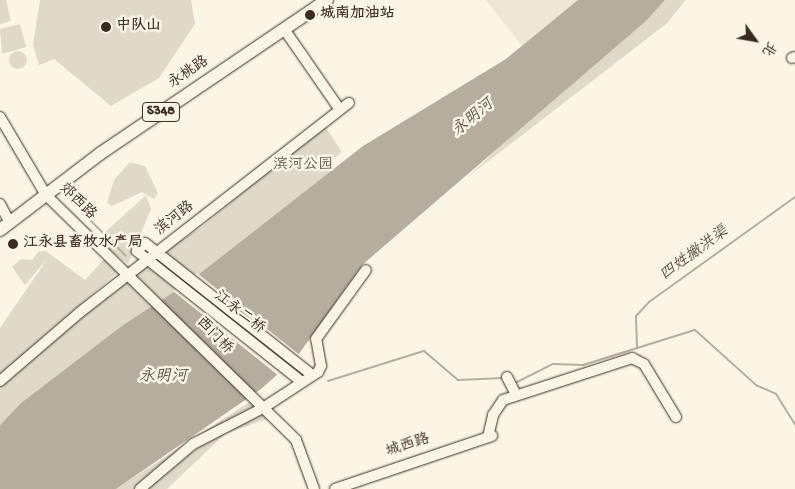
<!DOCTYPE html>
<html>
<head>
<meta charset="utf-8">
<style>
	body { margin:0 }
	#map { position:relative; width:795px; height:489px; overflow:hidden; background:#fcf5e5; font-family:"Gochi Hand","LXGW WenKai TC",sans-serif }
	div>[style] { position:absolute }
	.built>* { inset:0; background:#eee6d6 }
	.green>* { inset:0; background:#e0d8c8 }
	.round { border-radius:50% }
	.water>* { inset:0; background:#b7ad9e }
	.pier>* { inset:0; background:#fcf5e5 }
	.stream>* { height:2px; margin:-1px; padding:0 1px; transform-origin:1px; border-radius:1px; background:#b7ad9e }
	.roads { filter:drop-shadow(0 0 1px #3b2a1e) drop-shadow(0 0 1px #3b2a1e) }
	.minor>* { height:10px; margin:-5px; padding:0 5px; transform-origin:5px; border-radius:5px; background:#fcf5e5 }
	.major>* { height:12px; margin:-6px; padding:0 6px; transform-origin:6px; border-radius:6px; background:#fcf5e5 }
	.dots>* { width:14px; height:14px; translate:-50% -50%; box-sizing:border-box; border:2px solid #fcf5e5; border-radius:50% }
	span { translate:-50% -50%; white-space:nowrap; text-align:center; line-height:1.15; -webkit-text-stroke:5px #fcf5e5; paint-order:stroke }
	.shield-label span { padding:1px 4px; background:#fcf5e5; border:1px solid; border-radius:4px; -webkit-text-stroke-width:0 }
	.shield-label { font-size:14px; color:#3b2a1e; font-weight:700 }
	.poi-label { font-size:15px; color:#3b2a1e; font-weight:700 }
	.left { translate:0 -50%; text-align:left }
	.street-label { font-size:15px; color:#3b2a1e }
	.park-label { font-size:15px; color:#645648 }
	.water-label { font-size:16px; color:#605144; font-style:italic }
	.north { position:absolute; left:730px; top:15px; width:50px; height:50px; -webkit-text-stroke:4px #fcf5e5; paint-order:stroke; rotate:122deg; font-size:14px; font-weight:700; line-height:20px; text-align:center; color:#3b2a1e }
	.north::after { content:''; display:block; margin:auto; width:18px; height:22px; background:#3b2a1e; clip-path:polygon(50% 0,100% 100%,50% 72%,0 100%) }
</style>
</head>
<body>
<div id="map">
	<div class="built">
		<div style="clip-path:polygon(486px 0,578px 0,522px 46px)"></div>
	</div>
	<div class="green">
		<div style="clip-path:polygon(0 0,6px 0,11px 21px,0 24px)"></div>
		<div style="clip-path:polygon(40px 0,191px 0,195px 24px,159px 78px,111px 106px,54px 59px,39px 65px,33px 45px)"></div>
		<div style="clip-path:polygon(665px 0,686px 0,666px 24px,469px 176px,538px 110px,646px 21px)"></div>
		<div style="clip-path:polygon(20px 24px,26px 47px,2px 54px,0 29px)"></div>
		<div class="round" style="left:9px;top:51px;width:18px;height:18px"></div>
		<div style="clip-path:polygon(323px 123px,342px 152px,328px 163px,333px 170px,189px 282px,123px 325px,21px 403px,0 425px,0 382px,130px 273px,202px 227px)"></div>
		<div style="clip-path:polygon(130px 162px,145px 166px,158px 193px,154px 199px,142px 192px,112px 206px,107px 203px,114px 180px)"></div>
		<div style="clip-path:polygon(146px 195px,151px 209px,128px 264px,108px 249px,103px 234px)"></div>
		<div style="clip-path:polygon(39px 251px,46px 251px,85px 280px,104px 259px,119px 271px,0 375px,0 328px,48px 258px,25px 285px,12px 267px,21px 259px,32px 260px)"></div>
		<div style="clip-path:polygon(254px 399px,272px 417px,225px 434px,167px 489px,116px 489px)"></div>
	</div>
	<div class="water">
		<div style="clip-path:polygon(578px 0,665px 0,646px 21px,362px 265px,296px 358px,261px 389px,116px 489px,0 489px,0 425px,21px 403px,123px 325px,189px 282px,363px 146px,506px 59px)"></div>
	</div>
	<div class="pier">
		<div style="clip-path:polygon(197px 273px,301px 356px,297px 360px,279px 376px,173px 291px)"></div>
	</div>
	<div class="stream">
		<div style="left:79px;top:209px;width:66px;rotate:45deg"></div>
		<div style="left:637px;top:347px;width:31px;rotate:-92deg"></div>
		<div style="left:636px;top:316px;width:19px;rotate:-47deg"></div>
		<div style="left:649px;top:302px;width:180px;rotate:-35.7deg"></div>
		<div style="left:328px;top:381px;width:101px;rotate:-17.4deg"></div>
		<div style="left:424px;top:351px;width:45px;rotate:40.5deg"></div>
		<div style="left:458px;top:380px;width:46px;rotate:-2.5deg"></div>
		<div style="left:515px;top:383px;width:42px;rotate:-26.6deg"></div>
		<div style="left:553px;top:364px;width:30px;rotate:2deg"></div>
		<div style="left:583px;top:365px;width:117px;rotate:-17.4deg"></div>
		<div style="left:695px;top:330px;width:82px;rotate:42deg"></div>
		<div style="left:756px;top:385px;width:22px;rotate:24deg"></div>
		<div style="left:776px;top:394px;width:36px;rotate:58deg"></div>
	</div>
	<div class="roads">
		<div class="minor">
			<div style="left:284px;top:29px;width:98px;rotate:55.3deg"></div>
			<div style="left:792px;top:58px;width:3px;rotate:-18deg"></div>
			<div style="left:0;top:117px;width:91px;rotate:59.5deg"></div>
			<div style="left:46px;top:195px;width:350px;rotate:44.4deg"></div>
			<div style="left:296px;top:440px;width:52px;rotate:69.8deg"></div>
			<div style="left:0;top:204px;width:21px;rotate:62deg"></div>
			<div style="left:507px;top:377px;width:18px;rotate:63deg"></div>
			<div style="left:0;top:381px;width:104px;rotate:-40.7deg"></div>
			<div style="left:79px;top:313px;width:342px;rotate:-37.9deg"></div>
			<div style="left:302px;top:382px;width:211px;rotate:-141.6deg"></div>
			<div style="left:137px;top:251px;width:11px;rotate:-45deg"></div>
			<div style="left:145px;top:243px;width:213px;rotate:38.3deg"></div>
			<div style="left:488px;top:437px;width:23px;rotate:-77deg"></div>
			<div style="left:493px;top:415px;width:18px;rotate:-56deg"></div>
			<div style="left:503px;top:400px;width:136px;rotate:-18deg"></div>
			<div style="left:632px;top:358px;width:13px;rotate:27deg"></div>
			<div style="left:644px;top:364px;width:62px;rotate:58.9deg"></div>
			<div style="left:140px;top:489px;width:70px;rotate:-40.3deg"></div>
			<div style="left:193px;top:444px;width:79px;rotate:-27.2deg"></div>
			<div style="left:263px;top:408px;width:66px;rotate:-33.2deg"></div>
			<div style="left:318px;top:372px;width:7px;rotate:-63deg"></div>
			<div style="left:321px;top:366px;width:27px;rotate:-100deg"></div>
			<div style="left:316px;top:339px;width:85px;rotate:-54.1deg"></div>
			<div style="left:335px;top:489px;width:166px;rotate:-18.7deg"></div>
		</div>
		<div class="major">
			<div style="left:0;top:230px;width:127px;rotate:-37.3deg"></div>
			<div style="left:101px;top:153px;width:273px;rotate:-34.1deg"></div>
		</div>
	</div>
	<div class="dots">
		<div style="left:310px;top:15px;background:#3b2a1e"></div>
		<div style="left:106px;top:27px;background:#3b2a1e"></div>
		<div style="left:13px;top:244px;background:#3b2a1e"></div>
	</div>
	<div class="shield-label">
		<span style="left:161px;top:112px">S348</span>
	</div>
	<div class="poi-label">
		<span class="left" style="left:320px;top:15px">城南加油站</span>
		<span class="left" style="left:116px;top:27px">中队山</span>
		<span class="left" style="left:23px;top:244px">江永县畜牧水产局</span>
	</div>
	<div class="street-label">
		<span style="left:189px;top:73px;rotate:-34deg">永桃路</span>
		<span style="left:77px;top:202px;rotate:44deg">郊西路</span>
		<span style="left:175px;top:219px;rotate:-38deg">滨河路</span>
		<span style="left:239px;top:313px;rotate:38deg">江永二桥</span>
		<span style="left:214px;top:336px;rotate:46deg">西门桥</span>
		<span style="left:408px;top:446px;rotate:-18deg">城西路</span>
	</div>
	<div class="park-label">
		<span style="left:303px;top:166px">滨河公园</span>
	</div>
	<div class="water-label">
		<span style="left:474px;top:119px;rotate:-40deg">永明河</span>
		<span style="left:695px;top:255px;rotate:-36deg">四姓撇洪渠</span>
		<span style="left:163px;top:378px">永明河</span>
	</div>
	<div class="north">北</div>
</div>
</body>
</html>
